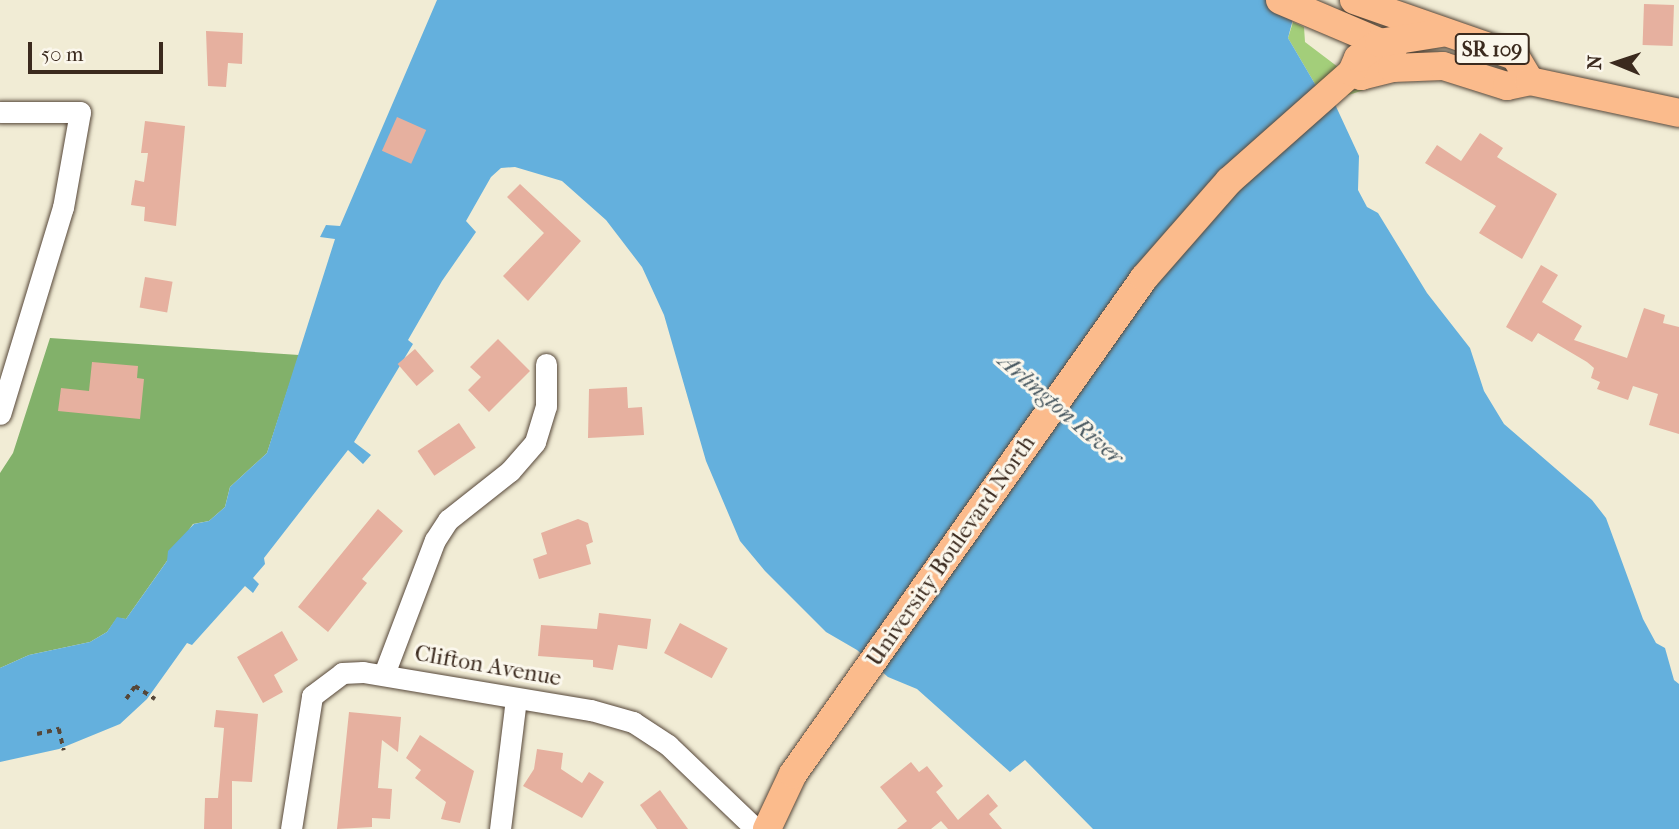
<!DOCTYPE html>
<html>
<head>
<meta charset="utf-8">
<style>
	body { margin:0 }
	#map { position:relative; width:1679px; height:829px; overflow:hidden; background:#f1ecd5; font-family:"IM FELL French Canon",serif }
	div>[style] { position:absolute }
	.green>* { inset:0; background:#a3ce7a }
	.forest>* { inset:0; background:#82b16a }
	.water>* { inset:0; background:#64b0dd }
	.building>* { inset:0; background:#e6b09f; transform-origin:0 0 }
	.path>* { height:3.5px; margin-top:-1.75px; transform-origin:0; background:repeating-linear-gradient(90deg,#564739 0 5px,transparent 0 10px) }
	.roads { filter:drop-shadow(0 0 2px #564739) drop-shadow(0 0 2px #564739) }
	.minor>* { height:21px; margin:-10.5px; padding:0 10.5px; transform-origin:10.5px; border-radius:10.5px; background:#fff }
	.major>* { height:28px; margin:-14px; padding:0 14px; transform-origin:14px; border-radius:14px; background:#fbbb8c }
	span { translate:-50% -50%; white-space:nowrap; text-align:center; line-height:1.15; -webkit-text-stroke:6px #fbf7ec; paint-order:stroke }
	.shield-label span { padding:2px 5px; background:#fbf7ec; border:2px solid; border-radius:5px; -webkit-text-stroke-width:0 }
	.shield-label { font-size:21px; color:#3b2a1e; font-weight:700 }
	.street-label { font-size:23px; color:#3b2a1e }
	.water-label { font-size:24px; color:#495961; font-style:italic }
	.north { position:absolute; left:1581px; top:28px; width:70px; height:70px; -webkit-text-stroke:5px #fbf7ec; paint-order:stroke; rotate:272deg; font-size:19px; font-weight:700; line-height:28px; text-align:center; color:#3b2a1e }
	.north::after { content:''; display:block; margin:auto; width:24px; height:32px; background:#3b2a1e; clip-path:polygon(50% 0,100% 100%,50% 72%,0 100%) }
	.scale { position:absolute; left:28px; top:42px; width:135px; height:32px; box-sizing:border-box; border:4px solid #3b2a1e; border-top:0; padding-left:9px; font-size:21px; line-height:24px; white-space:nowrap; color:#3b2a1e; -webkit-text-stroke:5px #fbf7ec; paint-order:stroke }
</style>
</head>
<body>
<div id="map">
	<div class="green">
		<div style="clip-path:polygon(1293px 22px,1304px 27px,1305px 42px,1367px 89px,1333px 100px,1315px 84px,1288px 38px)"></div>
	</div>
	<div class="forest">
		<div style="clip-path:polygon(50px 338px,299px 355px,267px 453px,230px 487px,225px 507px,209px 521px,193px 524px,126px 619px,117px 618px,107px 632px,90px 642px,29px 655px,0 668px,0 473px,13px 453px)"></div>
	</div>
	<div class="water">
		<div style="clip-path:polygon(437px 0,1298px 0,1288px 38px,1315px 84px,1333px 100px,1359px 156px,1358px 190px,1367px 207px,1378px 213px,1427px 293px,1470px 348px,1484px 391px,1504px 424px,1592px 500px,1606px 518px,1643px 619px,1656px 643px,1665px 648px,1674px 680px,1679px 684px,1679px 829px,1093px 829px,1025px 760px,1010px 772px,917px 689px,888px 677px,857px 650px,826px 632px,765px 571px,740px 541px,706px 461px,664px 315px,642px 267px,606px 220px,562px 181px,515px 167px,501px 168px,491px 177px,466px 221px,476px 232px,442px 281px,408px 340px,413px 344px,354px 442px,371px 455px,363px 464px,348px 450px,264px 558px,265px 564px,253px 578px,259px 584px,253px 593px,245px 586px,192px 645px,187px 643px,147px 699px,120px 724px,59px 749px,0 762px,0 668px,29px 655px,90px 642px,107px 632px,117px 617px,126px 619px,167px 561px,168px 551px,194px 524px,209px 521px,225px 507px,230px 487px,267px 453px,335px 239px,320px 237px,326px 225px,340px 226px)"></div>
	</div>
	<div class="building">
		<div style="left:1644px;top:4px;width:30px;height:41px;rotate:2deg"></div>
		<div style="clip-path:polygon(206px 31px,243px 33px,242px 64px,228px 63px,226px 87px,208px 86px)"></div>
		<div style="left:397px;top:117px;width:32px;height:37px;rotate:24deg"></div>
		<div style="clip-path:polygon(145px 121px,185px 126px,176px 226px,144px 221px,145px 207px,131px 205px,135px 180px,144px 182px,148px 153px,141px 153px)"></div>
		<div style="clip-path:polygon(1480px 133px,1503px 148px,1497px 157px,1557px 194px,1522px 259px,1479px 233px,1496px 206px,1425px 163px,1437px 145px,1461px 161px)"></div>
		<div style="clip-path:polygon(520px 184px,581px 241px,528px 301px,503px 276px,544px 233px,507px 197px)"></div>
		<div style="clip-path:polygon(1541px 265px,1558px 275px,1542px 302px,1582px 326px,1574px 340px,1627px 358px,1644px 308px,1665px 315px,1663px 323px,1679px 327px,1679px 434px,1649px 425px,1658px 394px,1633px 386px,1628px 400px,1597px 389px,1600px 382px,1591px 378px,1594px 368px,1587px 362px,1538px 333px,1532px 342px,1506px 327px)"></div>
		<div style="left:145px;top:277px;width:28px;height:31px;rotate:10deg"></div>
		<div style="clip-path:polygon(498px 339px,530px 371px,489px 412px,468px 390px,481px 377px,470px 367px)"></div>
		<div style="left:415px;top:349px;width:29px;height:23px;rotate:49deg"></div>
		<div style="clip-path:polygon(92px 362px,138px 366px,137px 378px,144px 379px,140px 419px,58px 411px,61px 388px,89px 391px)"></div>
		<div style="clip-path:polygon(627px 387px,628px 408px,642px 407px,644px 435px,588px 438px,589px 389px)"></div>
		<div style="left:459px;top:423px;width:30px;height:50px;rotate:56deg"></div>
		<div style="clip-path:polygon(378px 509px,403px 531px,362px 579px,367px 583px,328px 632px,298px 607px)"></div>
		<div style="clip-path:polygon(578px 519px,588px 523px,593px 542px,586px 545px,591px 564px,539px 579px,533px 559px,547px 554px,541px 533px)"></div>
		<div style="clip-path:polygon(599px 613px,651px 619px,647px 649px,618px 645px,613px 670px,593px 667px,593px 660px,538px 656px,541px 625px,597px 629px)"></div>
		<div style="left:680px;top:623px;width:54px;height:34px;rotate:28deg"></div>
		<div style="clip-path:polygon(282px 631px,298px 660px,274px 675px,283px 692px,263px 703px,237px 657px)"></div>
		<div style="clip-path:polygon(216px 710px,258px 714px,252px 782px,232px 781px,232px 829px,204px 829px,205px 798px,218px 798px,224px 728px,214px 727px)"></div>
		<div style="clip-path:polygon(349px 712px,401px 717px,398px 752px,382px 740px,378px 788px,392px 789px,390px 819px,372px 818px,372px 827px,337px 829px)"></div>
		<div style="clip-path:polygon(420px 735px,474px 771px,460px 823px,441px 819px,446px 802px,415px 778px,421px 770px,406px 758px)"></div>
		<div style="clip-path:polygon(537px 749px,563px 753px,561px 769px,582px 783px,589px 772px,604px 782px,582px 818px,523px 786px,534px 769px)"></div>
		<div style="clip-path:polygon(911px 762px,919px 772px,927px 766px,943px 786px,936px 792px,958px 820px,988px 794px,998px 806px,989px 814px,1002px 829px,948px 829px,941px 821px,931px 829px,897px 829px,907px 821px,880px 787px)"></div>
		<div style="clip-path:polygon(660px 790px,688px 829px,657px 829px,640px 805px)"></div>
	</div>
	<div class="path">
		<div style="left:126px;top:699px;width:16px;rotate:-55deg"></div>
		<div style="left:135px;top:686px;width:24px;rotate:33deg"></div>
		<div style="left:37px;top:734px;width:23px;rotate:-13deg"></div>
		<div style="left:59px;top:729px;width:22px;rotate:77deg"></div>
	</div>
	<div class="roads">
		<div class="minor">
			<div style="left:0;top:112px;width:80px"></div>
			<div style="left:80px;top:112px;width:97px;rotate:100.1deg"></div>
			<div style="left:63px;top:207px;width:216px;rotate:106.9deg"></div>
			<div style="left:384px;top:674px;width:143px;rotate:-69.2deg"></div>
			<div style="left:435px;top:540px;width:24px;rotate:-57deg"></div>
			<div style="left:448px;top:520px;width:79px;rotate:-38.3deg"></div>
			<div style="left:510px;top:471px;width:38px;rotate:-49deg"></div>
			<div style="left:535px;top:442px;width:38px;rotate:-73deg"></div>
			<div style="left:546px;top:406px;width:42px;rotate:-90deg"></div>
			<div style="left:291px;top:829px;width:135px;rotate:-81deg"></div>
			<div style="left:312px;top:696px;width:38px;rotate:-37deg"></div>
			<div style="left:342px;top:673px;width:21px;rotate:-3deg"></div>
			<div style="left:363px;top:672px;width:231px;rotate:9.5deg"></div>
			<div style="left:591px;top:710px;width:44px;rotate:15.9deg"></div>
			<div style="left:633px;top:722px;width:42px;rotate:33.3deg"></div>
			<div style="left:668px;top:745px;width:122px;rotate:43.7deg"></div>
			<div style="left:500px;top:829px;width:131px;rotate:-83deg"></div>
		</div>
		<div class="major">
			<div style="left:1280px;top:0;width:123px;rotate:23deg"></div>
			<div style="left:1354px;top:0;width:170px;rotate:19.2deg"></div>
			<div style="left:1515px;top:56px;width:29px;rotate:59deg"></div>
			<div style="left:1352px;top:72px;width:10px;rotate:24deg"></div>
			<div style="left:1361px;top:76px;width:32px;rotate:-14deg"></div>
			<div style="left:1392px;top:68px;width:51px;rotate:-2.2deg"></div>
			<div style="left:1443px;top:66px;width:67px;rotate:17.4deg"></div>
			<div style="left:1507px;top:86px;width:24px;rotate:-12deg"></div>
			<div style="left:1530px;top:81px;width:152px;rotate:12.1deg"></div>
			<div style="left:767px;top:829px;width:61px;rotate:-64.7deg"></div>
			<div style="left:793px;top:774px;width:608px;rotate:-54.71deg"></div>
			<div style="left:1144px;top:278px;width:129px;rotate:-48.8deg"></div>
			<div style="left:1229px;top:181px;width:164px;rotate:-41.5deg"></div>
			<div style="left:1352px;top:72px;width:15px;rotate:-67deg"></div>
			<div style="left:1358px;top:58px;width:26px;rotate:-36deg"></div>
			<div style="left:1379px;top:43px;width:63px;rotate:-9.2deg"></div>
		</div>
	</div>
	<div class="shield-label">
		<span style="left:1492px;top:49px">SR 109</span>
	</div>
	<div class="street-label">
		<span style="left:951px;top:551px;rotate:-55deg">University Boulevard North</span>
		<span style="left:488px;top:666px;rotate:10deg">Clifton Avenue</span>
	</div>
	<div class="water-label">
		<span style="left:1061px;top:409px;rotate:41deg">Arlington River</span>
	</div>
	<div class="north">N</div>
	<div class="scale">50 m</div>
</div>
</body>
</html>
